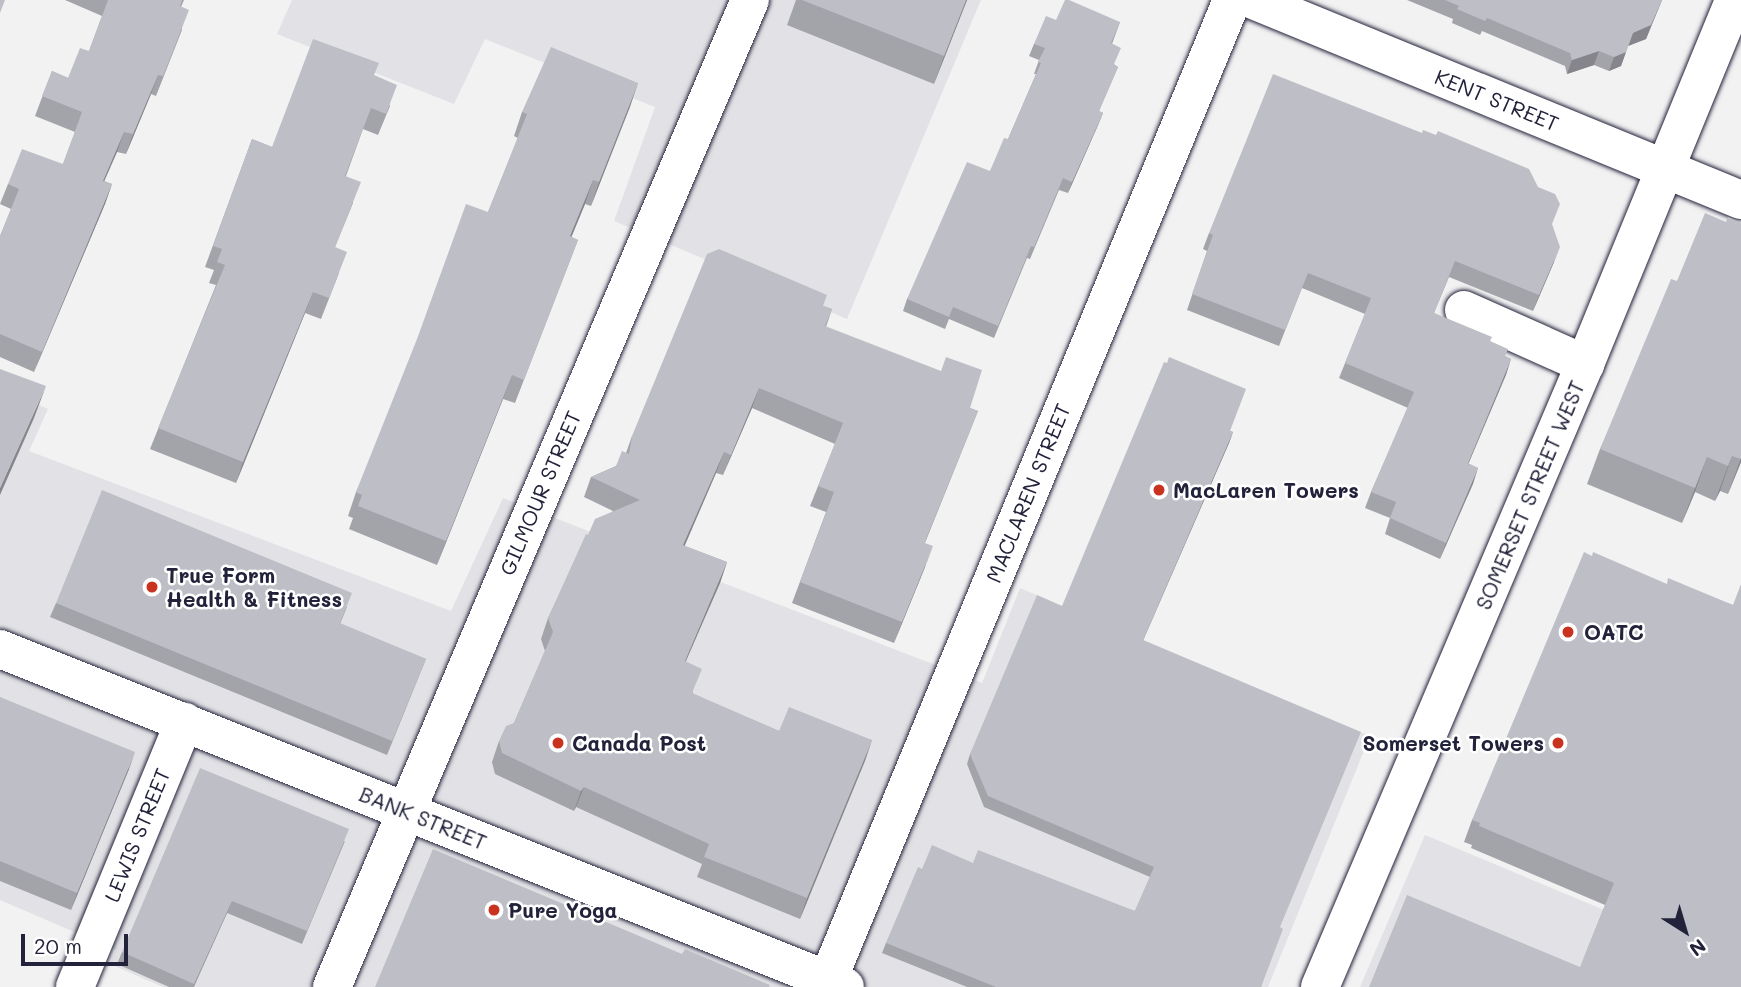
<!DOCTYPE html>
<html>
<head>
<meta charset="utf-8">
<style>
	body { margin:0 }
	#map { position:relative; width:1741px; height:987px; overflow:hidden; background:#f2f2f3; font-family:Mali,sans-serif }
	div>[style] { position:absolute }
	.built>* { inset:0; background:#e2e2e6 }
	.roads { filter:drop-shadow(0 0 2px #22223b) drop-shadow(0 0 2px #22223b) }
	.street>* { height:38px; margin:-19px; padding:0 19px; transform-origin:19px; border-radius:19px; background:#fff }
	.secondary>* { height:38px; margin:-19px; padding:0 19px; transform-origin:19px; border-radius:19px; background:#fff }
	.primary>* { height:38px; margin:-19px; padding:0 19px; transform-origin:19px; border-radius:19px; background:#fff }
	.wall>* { inset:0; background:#a3a3aa }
	.shaded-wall>* { inset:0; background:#85858b }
	.building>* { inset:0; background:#bebec6 }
	.dots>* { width:19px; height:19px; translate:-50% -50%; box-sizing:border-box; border:4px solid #fff; border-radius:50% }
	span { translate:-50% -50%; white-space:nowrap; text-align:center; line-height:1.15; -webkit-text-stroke:5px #fff; paint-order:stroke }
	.street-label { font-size:21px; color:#22223b }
	.poi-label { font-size:21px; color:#22223b; font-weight:700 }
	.left { translate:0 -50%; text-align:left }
	.right { translate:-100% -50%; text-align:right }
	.north { position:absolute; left:1650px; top:896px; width:70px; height:70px; -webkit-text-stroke:5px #fff; paint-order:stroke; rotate:143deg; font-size:19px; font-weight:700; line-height:28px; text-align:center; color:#22223b }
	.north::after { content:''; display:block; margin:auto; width:24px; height:32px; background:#22223b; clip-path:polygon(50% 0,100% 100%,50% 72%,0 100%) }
	.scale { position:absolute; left:21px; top:934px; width:107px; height:32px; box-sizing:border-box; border:4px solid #22223b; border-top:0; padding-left:9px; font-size:21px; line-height:24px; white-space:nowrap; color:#22223b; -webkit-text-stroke:5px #fff; paint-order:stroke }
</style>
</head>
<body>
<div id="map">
	<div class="built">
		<div style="clip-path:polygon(292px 0,981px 0,847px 319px,614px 221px,655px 107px,485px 39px,454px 104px,277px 34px)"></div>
		<div style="clip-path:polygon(0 388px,48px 409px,29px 451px,451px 611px,503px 498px,982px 683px,1020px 588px,1370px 736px,1268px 987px,163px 987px,110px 964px,116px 950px,0 900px)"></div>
		<div style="clip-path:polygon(1425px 835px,1609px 912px,1741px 987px,1360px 987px)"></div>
	</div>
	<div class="roads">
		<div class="street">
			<div style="left:1464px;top:310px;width:133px;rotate:24.1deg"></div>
			<div style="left:75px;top:987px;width:287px;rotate:-67.6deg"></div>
			<div style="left:332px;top:987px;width:1072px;rotate:-67.05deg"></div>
			<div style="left:825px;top:987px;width:1068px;rotate:-67.59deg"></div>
		</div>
		<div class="secondary">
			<div style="left:1253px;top:0;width:527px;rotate:22.29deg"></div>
			<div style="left:1320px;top:987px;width:677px;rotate:-66.96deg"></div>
			<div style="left:1585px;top:364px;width:393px;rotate:-67.7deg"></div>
		</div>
		<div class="primary">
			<div style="left:0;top:649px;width:910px;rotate:21.8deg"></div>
		</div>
	</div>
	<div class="wall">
		<div style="clip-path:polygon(65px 0,184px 0,181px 7px,182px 30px,156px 96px,151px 94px,126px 154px,117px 152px,104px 181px,112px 184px,105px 204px,34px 372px,0 357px,0 236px,11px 209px,0 204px,8px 184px,63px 164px,75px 132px,35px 116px,52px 71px,68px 78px,89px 51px,102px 16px)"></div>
		<div style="clip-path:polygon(796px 0,967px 0,934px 84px,787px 25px)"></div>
		<div style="clip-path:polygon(1407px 0,1662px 0,1646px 39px,1628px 46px,1621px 66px,1609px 71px,1594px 65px,1567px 74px,1565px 66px,1482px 31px,1480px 35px,1452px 23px,1453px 19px)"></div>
		<div style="clip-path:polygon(1056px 20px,1120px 22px,1112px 44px,1114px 65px,1118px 67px,1099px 111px,1103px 113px,1098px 125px,1068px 193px,1059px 190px,1030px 259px,1027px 258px,994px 338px,949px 319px,945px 329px,903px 311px,907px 299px,990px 171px,1008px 139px,1036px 74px,1034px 74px,1039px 60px,1029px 56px,1034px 44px)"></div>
		<div style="clip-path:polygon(374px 76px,390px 106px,378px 135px,363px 129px,346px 176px,353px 203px,335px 247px,339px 273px,321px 319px,305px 313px,236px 483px,150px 449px,216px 285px,209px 283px,214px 270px,205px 267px,252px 139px,272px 147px)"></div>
		<div style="clip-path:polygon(638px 83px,591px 206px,585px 204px,571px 237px,578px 240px,515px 403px,503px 399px,437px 565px,349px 529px,353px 518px,348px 516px,356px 492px,488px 212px,518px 138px,514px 136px,522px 112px)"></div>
		<div style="clip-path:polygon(1726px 222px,1741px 223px,1741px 462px,1728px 494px,1720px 491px,1715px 501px,1695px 492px,1682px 523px,1587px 484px,1600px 449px,1677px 281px)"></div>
		<div style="clip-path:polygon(1552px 225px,1554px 262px,1533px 311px,1449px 277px,1434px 313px,1490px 341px,1505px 356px,1511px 359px,1468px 464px,1478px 468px,1440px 559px,1385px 534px,1390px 518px,1365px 508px,1371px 492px,1408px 408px,1339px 378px,1365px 314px,1302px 288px,1279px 346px,1187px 310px,1207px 251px,1203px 249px,1209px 233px)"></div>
		<div style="clip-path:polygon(823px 306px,832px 309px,826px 327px,970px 408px,978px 411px,925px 542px,925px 567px,894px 643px,792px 603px,826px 512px,810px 506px,835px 444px,752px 408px,723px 475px,716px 473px,684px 546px,727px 562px,720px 583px,686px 661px,693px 694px,779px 731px,872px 740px,800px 919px,697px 877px,702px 864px,576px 807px,574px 811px,495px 774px,492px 762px,499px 741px,514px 723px,545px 651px,541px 639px,548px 618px,588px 535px,613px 511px,584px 497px,591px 477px,616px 466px,626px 453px,632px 436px)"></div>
		<div style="clip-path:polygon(1230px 431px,1233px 432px,1229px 443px,1143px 640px,1280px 927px,1261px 987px,967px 987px,882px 953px,886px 943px,922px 869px,973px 863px,1135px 911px,1150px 877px,984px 807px,967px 764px,970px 754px,1062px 606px)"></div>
		<div style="clip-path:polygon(1667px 584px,1733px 605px,1580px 967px,1605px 905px,1471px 848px,1472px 845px,1464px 842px,1472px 820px)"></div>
		<div style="clip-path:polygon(56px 603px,347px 607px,340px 624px,426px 659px,387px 755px,50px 617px)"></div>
		<div style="clip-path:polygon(0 697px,129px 769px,71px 910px,0 881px)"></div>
		<div style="clip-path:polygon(345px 841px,302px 944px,227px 913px,194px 987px,169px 987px,117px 964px,122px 952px)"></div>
	</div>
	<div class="shaded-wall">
		<div style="clip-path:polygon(966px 0,967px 0,934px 84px,944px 56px)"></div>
		<div style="clip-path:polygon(1662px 0,1646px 39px,1628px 46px,1633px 33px)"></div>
		<div style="clip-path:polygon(1599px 51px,1594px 65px,1567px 74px,1572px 60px)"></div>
		<div style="clip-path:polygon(1626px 52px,1621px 66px,1609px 71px,1614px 57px)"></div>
		<div style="clip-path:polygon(158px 75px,151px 94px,126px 154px,133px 134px)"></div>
		<div style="clip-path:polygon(638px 83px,630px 107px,591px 206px,599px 182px)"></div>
		<div style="clip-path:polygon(1103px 113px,1098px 125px,1068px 193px,1072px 182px)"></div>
		<div style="clip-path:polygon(124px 132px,117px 152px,96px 200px,103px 181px)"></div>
		<div style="clip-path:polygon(593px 180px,585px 204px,562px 260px,570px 236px)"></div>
		<div style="clip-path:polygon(112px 184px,105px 204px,34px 372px,42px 352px)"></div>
		<div style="clip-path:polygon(1560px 247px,1554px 262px,1533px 311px,1539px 295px)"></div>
		<div style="clip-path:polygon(313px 292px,305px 313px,236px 483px,243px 462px)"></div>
		<div style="clip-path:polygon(1511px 359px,1506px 375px,1462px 479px,1468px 463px)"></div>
		<div style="clip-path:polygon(512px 375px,503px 399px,437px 565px,446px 541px)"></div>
		<div style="clip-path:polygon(46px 386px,34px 418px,0 495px,0 488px)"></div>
		<div style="clip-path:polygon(759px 388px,752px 408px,723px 475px,731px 455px)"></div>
		<div style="clip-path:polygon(978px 411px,970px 431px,918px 560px,926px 539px)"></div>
		<div style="clip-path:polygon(1233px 432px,1229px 443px,1139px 650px,1143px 640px)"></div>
		<div style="clip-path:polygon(724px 452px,716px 473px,676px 566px,683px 545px)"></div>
		<div style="clip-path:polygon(1732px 456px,1720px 491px,1715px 501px,1728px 466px)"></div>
		<div style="clip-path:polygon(1707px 457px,1695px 492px,1682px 523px,1695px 488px)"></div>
		<div style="clip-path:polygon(1741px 458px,1741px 462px,1728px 494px)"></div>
		<div style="clip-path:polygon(1478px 468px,1473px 484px,1440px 559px,1446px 543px)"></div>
		<div style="clip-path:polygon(933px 546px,925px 567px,894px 643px,902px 622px)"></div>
		<div style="clip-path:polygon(727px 562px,720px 583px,677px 681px,685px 661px)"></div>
		<div style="clip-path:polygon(872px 740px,865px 761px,800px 919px,807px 898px)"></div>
		<div style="clip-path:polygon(135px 752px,129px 769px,71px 910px,77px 893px)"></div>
		<div style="clip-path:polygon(584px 787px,576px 807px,574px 811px,581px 791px)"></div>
		<div style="clip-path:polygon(232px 901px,227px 913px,193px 987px,194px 984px)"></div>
	</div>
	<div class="building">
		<div style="clip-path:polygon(0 0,5px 0,0 13px)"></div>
		<div style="clip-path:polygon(108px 0,182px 0,180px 6px,189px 10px,163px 76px,158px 75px,133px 134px,124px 132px,103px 181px,112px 184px,42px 352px,0 334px,0 236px,19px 189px,8px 184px,22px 149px,63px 164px,82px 112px,42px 96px,52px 71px,68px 78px,80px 48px,89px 51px)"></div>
		<div style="clip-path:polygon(802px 0,966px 0,944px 56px)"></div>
		<div style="clip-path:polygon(1065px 0,1069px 0,1120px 22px,1111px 43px,1121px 48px,1114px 64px,1118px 67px,1099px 111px,1103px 113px,1072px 182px,1063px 178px,1034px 247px,1031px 246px,998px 326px,953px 307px,949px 317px,907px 299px,967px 162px,990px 171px,1004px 138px,1008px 139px,1041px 63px,1038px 62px,1045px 48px,1034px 44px,1046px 16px,1056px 20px)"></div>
		<div style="clip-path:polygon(1445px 0,1662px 0,1651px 25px,1633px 33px,1626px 52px,1614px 57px,1599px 51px,1572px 60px,1570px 53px,1487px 18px,1485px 21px,1457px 9px,1459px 6px)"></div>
		<div style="clip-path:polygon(313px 39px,379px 63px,374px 75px,397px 85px,386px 114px,371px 108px,345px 176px,361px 182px,335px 247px,347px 252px,329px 298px,313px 292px,243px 462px,158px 428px,225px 265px,217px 262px,222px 249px,213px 246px,252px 139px,272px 147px)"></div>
		<div style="clip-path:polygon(551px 47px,638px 83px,599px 182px,593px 180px,570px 236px,578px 240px,524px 380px,512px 375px,446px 541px,358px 506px,362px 495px,356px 492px,417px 339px,466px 204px,488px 212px,527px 114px,522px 112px)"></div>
		<div style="clip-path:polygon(1273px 74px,1422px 133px,1423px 130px,1436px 135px,1438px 131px,1529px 169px,1538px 187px,1555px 194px,1560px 204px,1552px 224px,1560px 247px,1539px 295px,1455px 261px,1434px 313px,1492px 337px,1490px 341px,1508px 349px,1505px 356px,1511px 359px,1468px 463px,1478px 468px,1446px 543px,1390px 518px,1396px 502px,1371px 492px,1414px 392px,1345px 363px,1371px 298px,1308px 273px,1285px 330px,1192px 294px,1213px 235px,1209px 233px)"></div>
		<div style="clip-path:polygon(1705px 213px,1726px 222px,1728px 217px,1741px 223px,1741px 459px,1732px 456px,1728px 466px,1707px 457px,1695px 488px,1600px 449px,1671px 279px,1677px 281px)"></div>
		<div style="clip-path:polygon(719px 249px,827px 295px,823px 306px,832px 309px,825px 326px,941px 371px,946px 357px,982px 370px,970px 408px,978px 411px,926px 539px,925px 543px,933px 546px,902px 622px,800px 582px,834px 492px,818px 486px,843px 423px,759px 388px,731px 455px,724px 452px,683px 545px,727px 562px,685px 661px,702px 669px,692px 693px,779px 731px,789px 707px,872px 740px,807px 898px,704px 857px,709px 844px,584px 787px,581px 791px,502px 753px,499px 741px,506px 726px,514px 723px,553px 632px,548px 618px,586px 534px,588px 535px,595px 519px,640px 500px,591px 477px,616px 466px,622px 451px,629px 454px,632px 436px,707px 254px)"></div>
		<div style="clip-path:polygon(1169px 357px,1246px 389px,1230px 431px,1233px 432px,1143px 640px,1361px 732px,1280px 927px,1283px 929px,1261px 987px,996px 987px,886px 943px,918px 867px,922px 869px,932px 845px,973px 863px,978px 850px,1135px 911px,1154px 867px,988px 796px,970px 754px,1037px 595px,1062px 606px,1164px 362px,1167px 363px)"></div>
		<div style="clip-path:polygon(0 369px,46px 386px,0 488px)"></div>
		<div style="clip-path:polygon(102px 490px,352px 593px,340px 623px,426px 659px,392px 741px,56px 603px)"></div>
		<div style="clip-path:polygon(1584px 552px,1592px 556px,1593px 552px,1667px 584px,1668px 578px,1733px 605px,1741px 584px,1741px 987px,1369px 987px,1407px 895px,1580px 967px,1614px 883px,1479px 826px,1480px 823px,1472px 820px)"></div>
		<div style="clip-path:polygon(0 697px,135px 752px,77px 893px,0 861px)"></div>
		<div style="clip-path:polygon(200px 768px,349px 829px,307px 931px,232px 901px,194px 984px,122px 952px)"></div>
		<div style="clip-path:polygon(433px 849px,682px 954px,685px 949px,770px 985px,769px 987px,375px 987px)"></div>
	</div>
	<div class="dots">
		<div style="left:1159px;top:490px;background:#c8321e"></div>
		<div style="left:152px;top:587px;background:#c8321e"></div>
		<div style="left:1568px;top:632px;background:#c8321e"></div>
		<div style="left:558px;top:743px;background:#c8321e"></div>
		<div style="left:1558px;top:743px;background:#c8321e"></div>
		<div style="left:494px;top:910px;background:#c8321e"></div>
	</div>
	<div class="street-label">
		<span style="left:1497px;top:100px;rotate:22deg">KENT STREET</span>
		<span style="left:540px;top:493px;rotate:-67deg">GILMOUR STREET</span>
		<span style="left:1028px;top:493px;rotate:-68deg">MACLAREN STREET</span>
		<span style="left:1530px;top:495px;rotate:-67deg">SOMERSET STREET WEST</span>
		<span style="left:423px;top:818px;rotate:22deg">BANK STREET</span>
		<span style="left:137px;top:835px;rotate:-68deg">LEWIS STREET</span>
	</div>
	<div class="poi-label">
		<span class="left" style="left:1173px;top:490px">MacLaren Towers</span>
		<span class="left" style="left:166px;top:587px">True Form<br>Health &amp; Fitness</span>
		<span class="left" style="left:1584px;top:632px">OATC</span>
		<span class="left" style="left:572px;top:743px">Canada Post</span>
		<span class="right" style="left:1544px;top:743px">Somerset Towers</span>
		<span class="left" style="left:508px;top:910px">Pure Yoga</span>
	</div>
	<div class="north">N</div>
	<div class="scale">20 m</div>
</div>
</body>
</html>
